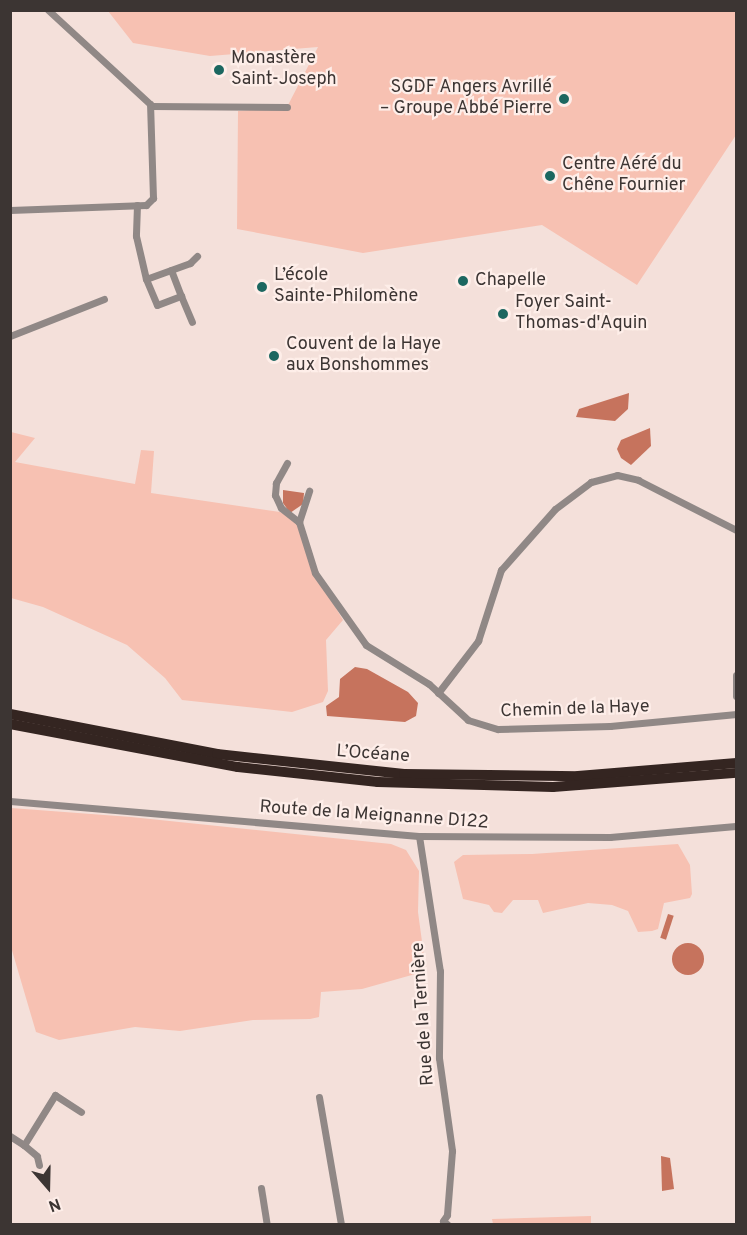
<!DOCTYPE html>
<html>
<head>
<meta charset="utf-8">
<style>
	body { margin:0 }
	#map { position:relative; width:747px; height:1235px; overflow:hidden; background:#f4e0da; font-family:Overpass,sans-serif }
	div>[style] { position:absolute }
	.green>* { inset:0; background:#f7c1b2 }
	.water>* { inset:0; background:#c6735d; transform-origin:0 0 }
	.round { border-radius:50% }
	.minor>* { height:7px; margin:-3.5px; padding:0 3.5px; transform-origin:3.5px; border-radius:3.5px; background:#908886 }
	.highway>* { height:10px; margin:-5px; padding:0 5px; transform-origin:5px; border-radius:5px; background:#342521 }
	.dots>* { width:16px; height:16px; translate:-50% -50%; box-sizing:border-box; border:3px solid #feeee9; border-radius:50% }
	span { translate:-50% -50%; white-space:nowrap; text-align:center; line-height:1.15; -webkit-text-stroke:4.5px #feeee9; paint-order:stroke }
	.poi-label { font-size:18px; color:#3c3533 }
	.left { translate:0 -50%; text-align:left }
	.right { translate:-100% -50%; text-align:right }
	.street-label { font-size:18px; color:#3c3533 }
	.frame { position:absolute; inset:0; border:12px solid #3c3533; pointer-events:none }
	.north { position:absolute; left:18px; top:1157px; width:60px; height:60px; -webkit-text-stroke:4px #feeee9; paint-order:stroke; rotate:160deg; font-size:16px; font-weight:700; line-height:24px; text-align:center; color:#3c3533 }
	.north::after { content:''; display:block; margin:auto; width:21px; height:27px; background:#3c3533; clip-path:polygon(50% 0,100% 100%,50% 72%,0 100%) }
</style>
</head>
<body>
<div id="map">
	<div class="green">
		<div style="clip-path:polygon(108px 11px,736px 11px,736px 135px,637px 285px,542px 225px,363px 253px,237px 229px,238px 111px,287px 107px,318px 47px,210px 56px,133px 43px)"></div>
		<div style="clip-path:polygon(11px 432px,35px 438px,15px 462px,135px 484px,141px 450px,154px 451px,151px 493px,280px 512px,299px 522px,315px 573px,343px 620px,326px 640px,328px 691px,323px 702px,292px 712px,182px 700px,165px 678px,127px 645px,43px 607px,11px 598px)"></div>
		<div style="clip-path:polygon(11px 808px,131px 817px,391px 844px,406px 850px,419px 871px,418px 912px,426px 971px,362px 989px,321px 992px,319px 1017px,310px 1019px,253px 1020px,180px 1031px,135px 1027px,59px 1040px,36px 1032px,11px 947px)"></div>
		<div style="clip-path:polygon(678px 844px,690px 865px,692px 894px,690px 898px,664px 903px,658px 929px,652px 931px,638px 932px,628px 911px,612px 905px,588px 903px,543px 913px,538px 900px,513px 900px,502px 913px,494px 912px,489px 905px,463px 899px,454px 862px,463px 855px,532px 854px)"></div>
		<div style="clip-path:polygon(591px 1216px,591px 1224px,493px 1224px,492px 1219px)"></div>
	</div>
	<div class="water">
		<div style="clip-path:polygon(629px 393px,628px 409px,615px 421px,576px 417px,579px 409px)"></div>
		<div style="clip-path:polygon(650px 428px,651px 446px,631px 465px,621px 458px,617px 449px,621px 440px)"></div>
		<div style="clip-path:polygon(283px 490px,304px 493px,303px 504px,290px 513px,283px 503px)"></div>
		<div style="clip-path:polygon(355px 667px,367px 669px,408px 692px,418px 703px,416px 716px,405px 722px,327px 716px,326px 706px,339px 697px,340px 679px)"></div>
		<div style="left:668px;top:914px;width:6px;height:25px;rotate:18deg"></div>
		<div class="round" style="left:672px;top:943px;width:32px;height:32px"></div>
		<div style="clip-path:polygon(661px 1156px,670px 1158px,674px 1189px,662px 1191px)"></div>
	</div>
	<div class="minor">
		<div style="left:151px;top:106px;width:136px;rotate:0.4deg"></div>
		<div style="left:137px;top:205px;width:31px;rotate:92deg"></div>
		<div style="left:136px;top:236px;width:44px;rotate:76.9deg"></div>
		<div style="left:146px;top:279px;width:47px;rotate:-20deg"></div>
		<div style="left:190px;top:263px;width:10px;rotate:-45deg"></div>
		<div style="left:10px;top:210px;width:136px;rotate:-2.1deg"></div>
		<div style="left:146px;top:205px;width:10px;rotate:-45deg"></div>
		<div style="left:153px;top:198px;width:94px;rotate:-91.8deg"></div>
		<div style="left:150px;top:104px;width:139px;rotate:-137.3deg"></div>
		<div style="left:171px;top:270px;width:28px;rotate:69deg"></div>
		<div style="left:146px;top:279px;width:28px;rotate:67deg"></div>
		<div style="left:157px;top:305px;width:26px;rotate:-21deg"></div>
		<div style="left:181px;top:296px;width:28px;rotate:67deg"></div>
		<div style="left:10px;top:336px;width:101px;rotate:-21.5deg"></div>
		<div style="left:287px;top:463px;width:23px;rotate:119deg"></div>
		<div style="left:276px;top:483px;width:12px;rotate:95deg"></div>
		<div style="left:275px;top:495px;width:14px;rotate:65deg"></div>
		<div style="left:281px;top:508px;width:23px;rotate:38deg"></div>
		<div style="left:299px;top:522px;width:53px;rotate:72.6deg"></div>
		<div style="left:315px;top:573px;width:88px;rotate:54.7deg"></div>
		<div style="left:366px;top:645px;width:74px;rotate:31.8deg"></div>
		<div style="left:429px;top:684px;width:53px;rotate:42.7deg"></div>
		<div style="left:468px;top:720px;width:31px;rotate:17deg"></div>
		<div style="left:498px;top:729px;width:112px;rotate:-1.5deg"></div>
		<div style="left:610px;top:726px;width:127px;rotate:-5.4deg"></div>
		<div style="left:299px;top:522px;width:33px;rotate:-72deg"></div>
		<div style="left:736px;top:675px;width:21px;rotate:90deg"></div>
		<div style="left:438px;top:693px;width:66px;rotate:-52.4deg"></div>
		<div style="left:478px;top:641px;width:75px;rotate:-72.1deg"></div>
		<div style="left:501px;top:570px;width:81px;rotate:-48.5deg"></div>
		<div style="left:555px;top:509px;width:45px;rotate:-36.9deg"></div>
		<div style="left:591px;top:482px;width:27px;rotate:-15deg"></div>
		<div style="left:617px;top:475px;width:22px;rotate:13deg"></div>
		<div style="left:638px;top:480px;width:110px;rotate:27deg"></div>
		<div style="left:10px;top:801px;width:410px;rotate:4.9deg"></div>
		<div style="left:419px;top:836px;width:191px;rotate:0.3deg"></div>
		<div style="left:610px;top:837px;width:126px;rotate:-5deg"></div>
		<div style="left:419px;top:836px;width:137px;rotate:81.2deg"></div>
		<div style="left:440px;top:971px;width:87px;rotate:90.7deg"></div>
		<div style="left:439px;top:1058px;width:94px;rotate:82deg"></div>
		<div style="left:452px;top:1151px;width:64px;rotate:94.5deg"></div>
		<div style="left:447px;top:1215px;width:7px;rotate:124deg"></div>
		<div style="left:443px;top:1221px;width:5px;rotate:37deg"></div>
		<div style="left:319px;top:1097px;width:129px;rotate:80.2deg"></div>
		<div style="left:10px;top:1136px;width:17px;rotate:33deg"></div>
		<div style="left:39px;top:1165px;width:9px;rotate:-103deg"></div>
		<div style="left:37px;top:1156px;width:17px;rotate:-140deg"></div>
		<div style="left:24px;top:1145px;width:59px;rotate:-58.2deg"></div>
		<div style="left:55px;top:1095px;width:31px;rotate:33deg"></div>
		<div style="left:261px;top:1188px;width:36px;rotate:81deg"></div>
	</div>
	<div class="highway">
		<div style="left:10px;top:714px;width:211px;rotate:10.9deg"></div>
		<div style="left:217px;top:754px;width:188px;rotate:6.1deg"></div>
		<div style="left:404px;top:774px;width:174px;rotate:0.7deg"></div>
		<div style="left:578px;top:776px;width:159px;rotate:-4.7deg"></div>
		<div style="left:10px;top:724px;width:232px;rotate:10.7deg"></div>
		<div style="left:238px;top:767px;width:141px;rotate:6.1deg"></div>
		<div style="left:378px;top:782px;width:175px;rotate:1.6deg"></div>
		<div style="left:553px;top:787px;width:184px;rotate:-4.4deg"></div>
	</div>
	<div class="dots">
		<div style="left:219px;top:70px;background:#1c6760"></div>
		<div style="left:564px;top:99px;background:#1c6760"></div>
		<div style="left:550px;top:176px;background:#1c6760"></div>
		<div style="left:463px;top:281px;background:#1c6760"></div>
		<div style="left:262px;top:287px;background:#1c6760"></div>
		<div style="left:503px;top:314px;background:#1c6760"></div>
		<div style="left:274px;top:356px;background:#1c6760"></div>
	</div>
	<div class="poi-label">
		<span class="left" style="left:231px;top:70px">Monastère<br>Saint-Joseph</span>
		<span class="right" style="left:552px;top:99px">SGDF Angers Avrillé<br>– Groupe Abbé Pierre</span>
		<span class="left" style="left:562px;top:176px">Centre Aéré du<br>Chêne Fournier</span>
		<span class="left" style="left:274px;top:287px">L’école<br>Sainte-Philomène</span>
		<span class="left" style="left:475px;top:281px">Chapelle</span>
		<span class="left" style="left:515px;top:314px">Foyer Saint-<br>Thomas-d'Aquin</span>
		<span class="left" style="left:286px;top:356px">Couvent de la Haye<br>aux Bonshommes</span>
	</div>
	<div class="street-label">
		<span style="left:575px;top:710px;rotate:-2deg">Chemin de la Haye</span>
		<span style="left:373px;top:755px;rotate:4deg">L’Océane</span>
		<span style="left:374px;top:816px;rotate:4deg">Route de la Meignanne D122</span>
		<span style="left:424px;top:1014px;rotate:-94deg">Rue de la Ternière</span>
	</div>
	<div class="frame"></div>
	<div class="north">N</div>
</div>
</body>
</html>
